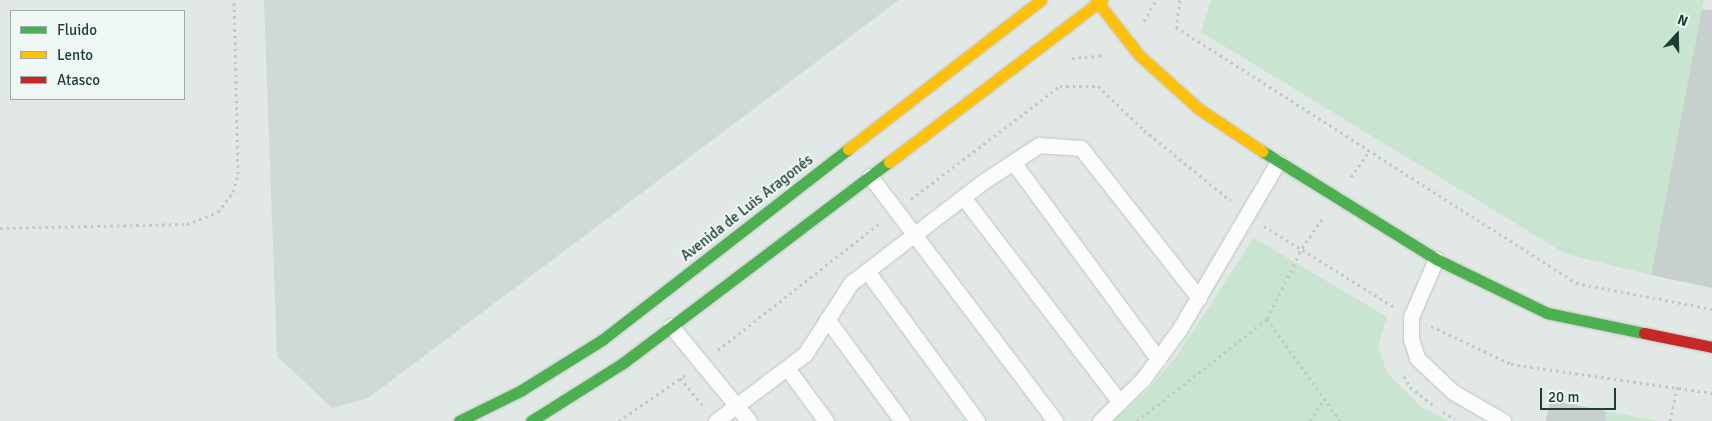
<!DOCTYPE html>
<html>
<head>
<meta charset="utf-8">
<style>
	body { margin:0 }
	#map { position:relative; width:1712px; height:421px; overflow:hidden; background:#e2e8e5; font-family:Signika,sans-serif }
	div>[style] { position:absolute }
	.built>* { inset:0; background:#cfdad5 }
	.green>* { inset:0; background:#c9e4d1 }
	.building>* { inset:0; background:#c8d0cd }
	.path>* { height:3px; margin-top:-1.5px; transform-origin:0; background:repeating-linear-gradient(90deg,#bfc9c6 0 2.5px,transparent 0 6.5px) }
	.roads { filter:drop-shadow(0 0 1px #bec5c2) drop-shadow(0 0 1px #bec5c2) }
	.lane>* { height:15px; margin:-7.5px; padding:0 7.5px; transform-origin:7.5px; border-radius:7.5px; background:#fbfcfb }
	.fast>* { height:11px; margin:-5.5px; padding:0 5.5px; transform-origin:5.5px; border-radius:5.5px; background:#4caf50 }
	.slow>* { height:11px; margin:-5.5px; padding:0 5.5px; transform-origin:5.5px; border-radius:5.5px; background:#ffc107 }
	.jam>* { height:11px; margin:-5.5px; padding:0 5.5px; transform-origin:5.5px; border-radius:5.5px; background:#c62828 }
	span { translate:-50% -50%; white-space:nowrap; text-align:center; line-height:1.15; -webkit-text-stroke:4px #eff8f4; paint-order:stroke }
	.street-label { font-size:15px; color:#1d3d35 }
	.legend { position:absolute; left:10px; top:10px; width:175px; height:90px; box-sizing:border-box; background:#eff8f4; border:1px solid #9bada8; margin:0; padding:6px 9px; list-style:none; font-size:15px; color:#1d3d35 }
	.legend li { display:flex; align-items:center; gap:10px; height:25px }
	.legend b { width:25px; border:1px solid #9bada8 }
	.north { position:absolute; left:1652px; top:10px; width:50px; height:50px; -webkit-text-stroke:4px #eff8f4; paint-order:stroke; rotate:21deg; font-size:14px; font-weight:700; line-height:20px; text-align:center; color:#1d3d35 }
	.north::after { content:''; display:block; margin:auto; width:18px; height:22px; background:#1d3d35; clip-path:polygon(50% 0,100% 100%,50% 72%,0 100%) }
	.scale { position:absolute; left:1540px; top:388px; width:76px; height:22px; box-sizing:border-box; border:2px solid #1d3d35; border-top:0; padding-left:6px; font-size:15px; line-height:18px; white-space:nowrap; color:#1d3d35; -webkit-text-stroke:4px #eff8f4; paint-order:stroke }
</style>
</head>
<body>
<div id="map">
	<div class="built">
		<div style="clip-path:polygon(264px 0,899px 0,368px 398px,332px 408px,277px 356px)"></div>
	</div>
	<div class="green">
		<div style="clip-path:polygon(1211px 0,1704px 0,1651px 275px,1566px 254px,1201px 32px)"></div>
		<div style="clip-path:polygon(1254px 238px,1387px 317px,1378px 346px,1387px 373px,1420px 406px,1448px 421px,1112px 421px,1145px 393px,1176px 357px)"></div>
		<div style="clip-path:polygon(1550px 400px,1658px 421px,1546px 421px)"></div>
	</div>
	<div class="building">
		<div style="clip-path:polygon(1702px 9px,1712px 10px,1712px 288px,1651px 275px)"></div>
		<div style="clip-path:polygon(1550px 400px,1606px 411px,1605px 421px,1546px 421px)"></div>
	</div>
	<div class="path">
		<div style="left:1180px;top:0;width:27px;rotate:98deg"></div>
		<div style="left:1176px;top:27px;width:475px;rotate:32.6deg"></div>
		<div style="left:1576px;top:283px;width:138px;rotate:10.8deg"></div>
		<div style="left:1144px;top:21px;width:24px;rotate:-60deg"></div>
		<div style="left:1072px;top:58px;width:27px;rotate:-4deg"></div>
		<div style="left:1099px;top:56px;width:6px;rotate:-39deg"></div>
		<div style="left:1351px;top:177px;width:32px;rotate:-55deg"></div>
		<div style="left:911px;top:199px;width:187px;rotate:-37.2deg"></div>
		<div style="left:1060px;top:86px;width:38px"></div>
		<div style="left:1098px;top:86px;width:64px;rotate:43.7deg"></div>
		<div style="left:1144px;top:130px;width:112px;rotate:39.2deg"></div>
		<div style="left:1322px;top:219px;width:40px;rotate:124deg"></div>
		<div style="left:1300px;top:252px;width:75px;rotate:116.2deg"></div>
		<div style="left:1267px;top:319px;width:125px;rotate:54.4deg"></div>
		<div style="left:1264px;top:226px;width:153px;rotate:31.9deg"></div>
		<div style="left:0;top:228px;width:187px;rotate:-1.2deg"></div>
		<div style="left:187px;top:224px;width:33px;rotate:-21deg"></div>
		<div style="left:218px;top:212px;width:25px;rotate:-53deg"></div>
		<div style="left:233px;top:192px;width:19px;rotate:-74deg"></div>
		<div style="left:238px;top:174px;width:174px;rotate:-91.3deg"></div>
		<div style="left:1431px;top:326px;width:89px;rotate:25.4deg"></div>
		<div style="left:1511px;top:364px;width:203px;rotate:8.2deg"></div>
		<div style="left:718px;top:350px;width:206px;rotate:-38.1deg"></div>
		<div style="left:1404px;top:376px;width:13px;rotate:61deg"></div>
		<div style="left:1410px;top:387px;width:33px;rotate:38deg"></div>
		<div style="left:680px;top:378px;width:38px;rotate:50deg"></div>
		<div style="left:1443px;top:412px;width:14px;rotate:30deg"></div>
		<div style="left:619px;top:421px;width:80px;rotate:-34.9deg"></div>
		<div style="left:1137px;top:421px;width:165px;rotate:-38.1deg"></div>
		<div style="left:1310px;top:421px;width:26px;rotate:-58deg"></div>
		<div style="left:1670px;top:421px;width:35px;rotate:-78deg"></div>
	</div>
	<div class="roads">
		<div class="lane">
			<div style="left:1013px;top:162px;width:245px;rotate:53.6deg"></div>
			<div style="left:870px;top:176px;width:307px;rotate:52.9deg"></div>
			<div style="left:963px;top:197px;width:258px;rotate:52.6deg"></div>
			<div style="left:1436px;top:259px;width:63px;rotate:113.3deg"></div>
			<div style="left:1411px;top:317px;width:22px;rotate:90deg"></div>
			<div style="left:1411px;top:339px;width:20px;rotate:72deg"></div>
			<div style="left:1417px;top:358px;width:50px;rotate:43.4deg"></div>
			<div style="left:1453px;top:392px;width:58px;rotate:30.1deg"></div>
			<div style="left:867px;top:271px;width:186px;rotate:53.7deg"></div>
			<div style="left:827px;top:319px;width:127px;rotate:53.7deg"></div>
			<div style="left:671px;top:326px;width:123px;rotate:50.6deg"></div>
			<div style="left:787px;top:368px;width:66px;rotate:53.7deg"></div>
			<div style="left:716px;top:421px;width:111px;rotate:-37deg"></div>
			<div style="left:805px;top:354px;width:85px;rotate:-57.1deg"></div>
			<div style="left:851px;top:283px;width:168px;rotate:-37.5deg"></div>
			<div style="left:984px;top:181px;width:66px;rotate:-33.2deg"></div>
			<div style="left:1039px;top:145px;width:42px;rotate:4.1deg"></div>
			<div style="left:1081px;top:148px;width:191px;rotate:51.8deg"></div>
			<div style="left:1100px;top:421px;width:60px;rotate:-44.3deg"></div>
			<div style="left:1143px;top:379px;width:61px;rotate:-53.7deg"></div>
			<div style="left:1179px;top:330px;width:195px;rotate:-59.5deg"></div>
		</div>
		<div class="fast">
			<div style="left:1262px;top:151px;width:205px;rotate:31.8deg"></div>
			<div style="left:1436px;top:259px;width:123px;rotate:25.9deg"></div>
			<div style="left:1547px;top:313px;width:99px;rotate:11.7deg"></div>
			<div style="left:459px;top:421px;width:68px;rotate:-26.2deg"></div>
			<div style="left:520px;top:391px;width:97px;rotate:-31.9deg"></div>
			<div style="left:602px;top:340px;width:311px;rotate:-37.8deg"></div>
			<div style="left:531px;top:421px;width:109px;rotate:-32.2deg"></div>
			<div style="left:623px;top:363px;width:333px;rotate:-37.1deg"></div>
		</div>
		<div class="slow">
			<div style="left:1096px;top:0;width:70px;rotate:52deg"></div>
			<div style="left:1139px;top:55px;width:81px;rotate:42deg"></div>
			<div style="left:1199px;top:109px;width:76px;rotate:33.7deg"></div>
			<div style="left:848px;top:149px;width:244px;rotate:-37.7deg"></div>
			<div style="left:889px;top:162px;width:268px;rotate:-37.3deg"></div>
		</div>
		<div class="jam">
			<div style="left:1644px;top:333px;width:69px;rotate:11.6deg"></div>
		</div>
	</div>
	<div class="street-label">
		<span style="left:747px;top:208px;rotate:-38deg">Avenida de Luis Aragonés</span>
	</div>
	<ul class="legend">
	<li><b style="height:6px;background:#4caf50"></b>Fluido</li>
	<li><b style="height:6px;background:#ffc107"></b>Lento</li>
	<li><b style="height:6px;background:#c62828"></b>Atasco</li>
	</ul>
	<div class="north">N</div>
	<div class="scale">20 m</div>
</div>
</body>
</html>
